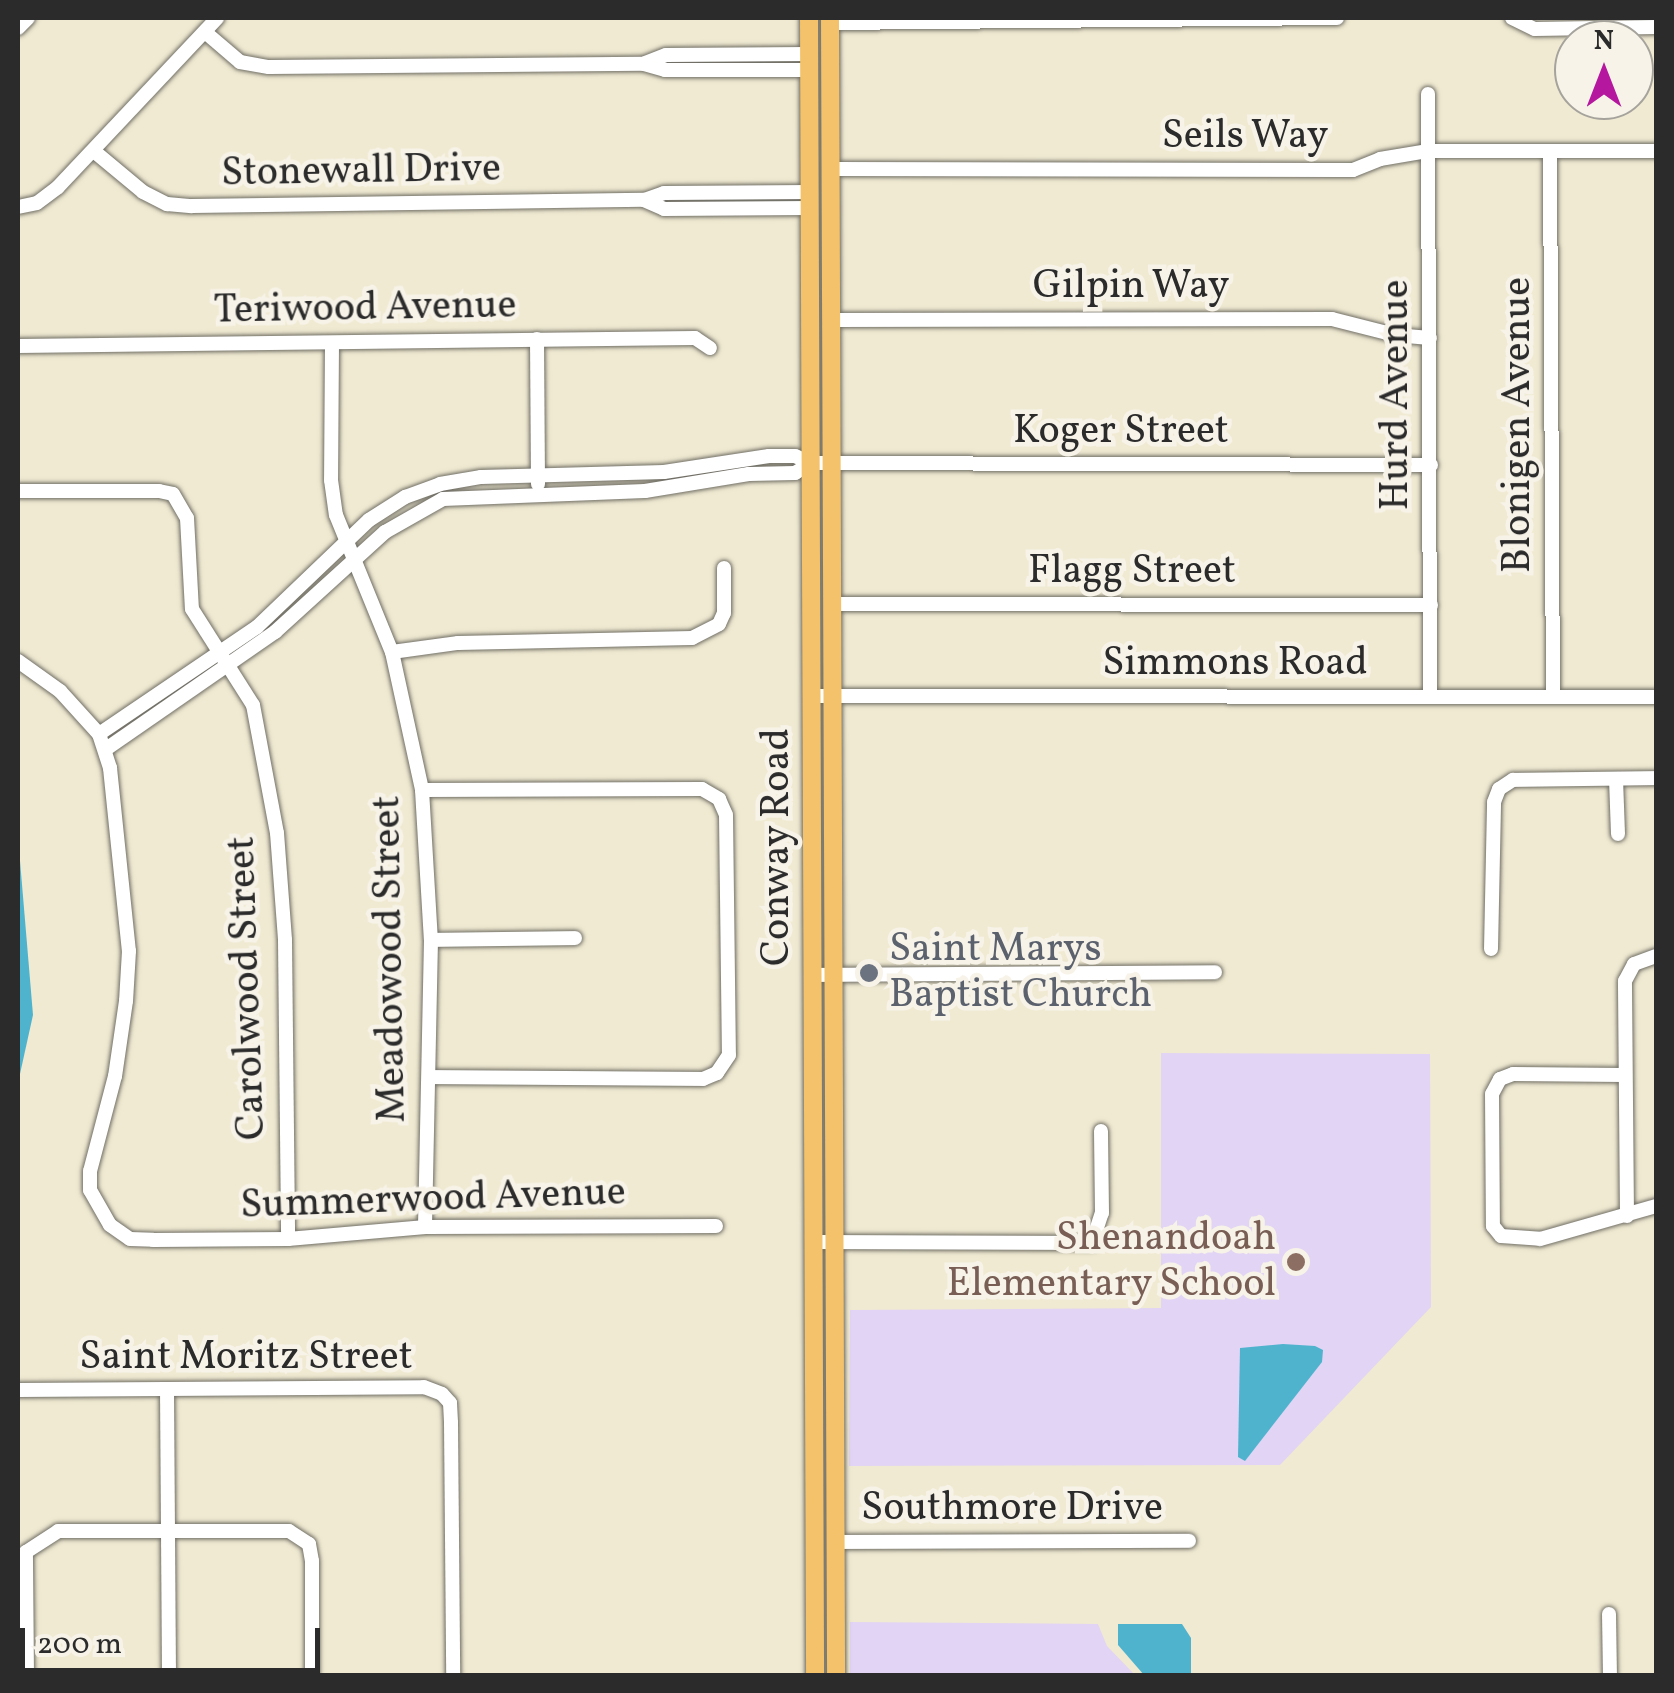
<!DOCTYPE html>
<html>
<head>
<meta charset="utf-8">
<style>
	body { margin:0 }
	#map { position:relative; width:1674px; height:1693px; overflow:hidden; background:#f0ead2; font-family:Vollkorn,serif }
	div>[style] { position:absolute }
	.built>* { inset:0; background:#e1d4f4 }
	.water>* { inset:0; background:#4fb3ce }
	.roads { filter:drop-shadow(0 0 2px #706e65) drop-shadow(0 0 2px #706e65) }
	.minor>* { height:14px; margin:-7px; padding:0 7px; transform-origin:7px; border-radius:7px; background:#fff }
	.major>* { height:18px; margin:-9px; padding:0 9px; transform-origin:9px; border-radius:9px; background:#f3c26a }
	.dots>* { width:28px; height:28px; translate:-50% -50%; box-sizing:border-box; border:5px solid #f7f3e8; border-radius:50% }
	span { translate:-50% -50%; white-space:nowrap; text-align:center; line-height:1.15; -webkit-text-stroke:9px #f7f3e8; paint-order:stroke }
	.street-label { font-size:40px; color:#2b2b2b }
	.worship-label { font-size:40px; color:#5b616d }
	.left { translate:0 -50%; text-align:left }
	.education-label { font-size:40px; color:#785e54 }
	.right { translate:-100% -50%; text-align:right }
	.frame { position:absolute; inset:0; border:20px solid #2b2b2b; pointer-events:none }
	.north { position:absolute; left:1554px; top:20px; width:100px; height:100px; box-sizing:border-box; background:#f7f3e8; border:2px solid #a5a39c; border-radius:50%; rotate:0deg; font-size:28px; font-weight:700; line-height:40px; text-align:center; color:#2b2b2b }
	.north::after { content:''; display:block; margin:auto; width:35px; height:45px; background:#b5179e; clip-path:polygon(50% 0,100% 100%,50% 72%,0 100%) }
	.scale { position:absolute; left:20px; top:1628px; width:300px; height:45px; box-sizing:border-box; border:5px solid #2b2b2b; border-top:0; padding-left:12px; font-size:30px; line-height:35px; white-space:nowrap; color:#2b2b2b; -webkit-text-stroke:8px #f7f3e8; paint-order:stroke }
</style>
</head>
<body>
<div id="map">
	<div class="built">
		<div style="clip-path:polygon(1161px 1053px,1430px 1054px,1431px 1307px,1280px 1465px,849px 1466px,850px 1310px,1161px 1308px)"></div>
		<div style="clip-path:polygon(850px 1622px,1098px 1624px,1107px 1646px,1135px 1675px,850px 1675px)"></div>
	</div>
	<div class="water">
		<div style="clip-path:polygon(18px 837px,33px 1015px,18px 1083px)"></div>
		<div style="clip-path:polygon(1283px 1344px,1315px 1346px,1323px 1350px,1322px 1362px,1245px 1461px,1238px 1457px,1240px 1348px)"></div>
		<div style="clip-path:polygon(1118px 1624px,1182px 1624px,1191px 1638px,1191px 1675px,1144px 1675px,1118px 1645px)"></div>
	</div>
	<div class="roads">
		<div class="minor">
			<div style="left:1512px;top:18px;width:25px;rotate:26deg"></div>
			<div style="left:1535px;top:29px;width:121px;rotate:-0.9deg"></div>
			<div style="left:830px;top:23px;width:507px;rotate:-0.57deg"></div>
			<div style="left:18px;top:28px;width:14px;rotate:-45deg"></div>
			<div style="left:205px;top:32px;width:46px;rotate:40.6deg"></div>
			<div style="left:240px;top:62px;width:29px;rotate:10deg"></div>
			<div style="left:269px;top:67px;width:375px;rotate:-0.5deg"></div>
			<div style="left:644px;top:64px;width:22px;rotate:16deg"></div>
			<div style="left:665px;top:70px;width:144px"></div>
			<div style="left:645px;top:63px;width:22px;rotate:-21deg"></div>
			<div style="left:666px;top:55px;width:143px;rotate:-0.4deg"></div>
			<div style="left:1428px;top:94px;width:603px;rotate:89.81deg"></div>
			<div style="left:1550px;top:151px;width:546px;rotate:89.69deg"></div>
			<div style="left:95px;top:152px;width:62px;rotate:39.8deg"></div>
			<div style="left:143px;top:192px;width:27px;rotate:27deg"></div>
			<div style="left:167px;top:204px;width:25px;rotate:5deg"></div>
			<div style="left:192px;top:206px;width:452px;rotate:-0.8deg"></div>
			<div style="left:644px;top:200px;width:21px;rotate:-19deg"></div>
			<div style="left:664px;top:193px;width:146px;rotate:-0.4deg"></div>
			<div style="left:830px;top:169px;width:523px;rotate:0.11deg"></div>
			<div style="left:1353px;top:170px;width:29px;rotate:-22deg"></div>
			<div style="left:1380px;top:159px;width:49px;rotate:-9.5deg"></div>
			<div style="left:1428px;top:151px;width:228px"></div>
			<div style="left:644px;top:200px;width:22px;rotate:24deg"></div>
			<div style="left:664px;top:209px;width:146px;rotate:-0.4deg"></div>
			<div style="left:18px;top:207px;width:19px;rotate:-12deg"></div>
			<div style="left:37px;top:203px;width:26px;rotate:-37deg"></div>
			<div style="left:58px;top:187px;width:232px;rotate:-46.7deg"></div>
			<div style="left:831px;top:320px;width:501px;rotate:-0.11deg"></div>
			<div style="left:1332px;top:319px;width:65px;rotate:14.3deg"></div>
			<div style="left:1395px;top:335px;width:35px;rotate:5deg"></div>
			<div style="left:537px;top:339px;width:145px;rotate:89.6deg"></div>
			<div style="left:332px;top:343px;width:137px;rotate:90.4deg"></div>
			<div style="left:331px;top:480px;width:35px;rotate:82deg"></div>
			<div style="left:336px;top:515px;width:148px;rotate:67.8deg"></div>
			<div style="left:392px;top:652px;width:141px;rotate:77.7deg"></div>
			<div style="left:422px;top:790px;width:150px;rotate:86.6deg"></div>
			<div style="left:431px;top:940px;width:287px;rotate:91.2deg"></div>
			<div style="left:18px;top:346px;width:677px;rotate:-0.68deg"></div>
			<div style="left:695px;top:338px;width:18px;rotate:34deg"></div>
			<div style="left:18px;top:491px;width:141px"></div>
			<div style="left:159px;top:491px;width:14px;rotate:12deg"></div>
			<div style="left:173px;top:494px;width:28px;rotate:60deg"></div>
			<div style="left:187px;top:518px;width:91px;rotate:86.9deg"></div>
			<div style="left:192px;top:609px;width:114px;rotate:57.6deg"></div>
			<div style="left:253px;top:705px;width:130px;rotate:79.4deg"></div>
			<div style="left:277px;top:833px;width:107px;rotate:85.7deg"></div>
			<div style="left:285px;top:940px;width:299px;rotate:89.4deg"></div>
			<div style="left:832px;top:604px;width:599px;rotate:0.1deg"></div>
			<div style="left:392px;top:652px;width:67px;rotate:-7.8deg"></div>
			<div style="left:458px;top:643px;width:234px;rotate:-1.2deg"></div>
			<div style="left:692px;top:638px;width:30px;rotate:-27deg"></div>
			<div style="left:719px;top:624px;width:12px;rotate:-66deg"></div>
			<div style="left:724px;top:613px;width:45px;rotate:-90deg"></div>
			<div style="left:18px;top:661px;width:52px;rotate:35.5deg"></div>
			<div style="left:60px;top:691px;width:58px;rotate:47.8deg"></div>
			<div style="left:99px;top:734px;width:36px;rotate:72deg"></div>
			<div style="left:110px;top:768px;width:184px;rotate:84.1deg"></div>
			<div style="left:129px;top:951px;width:50px;rotate:93.4deg"></div>
			<div style="left:126px;top:1001px;width:76px;rotate:98.3deg"></div>
			<div style="left:115px;top:1076px;width:98px;rotate:104.7deg"></div>
			<div style="left:90px;top:1171px;width:19px;rotate:90deg"></div>
			<div style="left:90px;top:1190px;width:40px;rotate:60.3deg"></div>
			<div style="left:110px;top:1225px;width:24px;rotate:35deg"></div>
			<div style="left:130px;top:1239px;width:23px;rotate:2deg"></div>
			<div style="left:153px;top:1240px;width:135px;rotate:-0.4deg"></div>
			<div style="left:288px;top:1239px;width:138px;rotate:-5deg"></div>
			<div style="left:425px;top:1227px;width:291px;rotate:-0.2deg"></div>
			<div style="left:812px;top:696px;width:844px;rotate:0.07deg"></div>
			<div style="left:99px;top:734px;width:191px;rotate:-34.1deg"></div>
			<div style="left:257px;top:627px;width:155px;rotate:-43.7deg"></div>
			<div style="left:369px;top:520px;width:43px;rotate:-32.6deg"></div>
			<div style="left:405px;top:497px;width:37px;rotate:-20deg"></div>
			<div style="left:440px;top:484px;width:42px;rotate:-9.7deg"></div>
			<div style="left:481px;top:477px;width:183px;rotate:-1.6deg"></div>
			<div style="left:664px;top:472px;width:106px;rotate:-8.7deg"></div>
			<div style="left:769px;top:456px;width:26px"></div>
			<div style="left:795px;top:456px;width:17px;rotate:24deg"></div>
			<div style="left:811px;top:463px;width:620px;rotate:0.18deg"></div>
			<div style="left:106px;top:749px;width:206px;rotate:-34.7deg"></div>
			<div style="left:275px;top:632px;width:149px;rotate:-42.3deg"></div>
			<div style="left:385px;top:532px;width:67px;rotate:-29.6deg"></div>
			<div style="left:443px;top:499px;width:202px;rotate:-2.3deg"></div>
			<div style="left:645px;top:491px;width:105px;rotate:-9.3deg"></div>
			<div style="left:749px;top:474px;width:46px;rotate:-1.2deg"></div>
			<div style="left:795px;top:473px;width:19px;rotate:-32deg"></div>
			<div style="left:1616px;top:779px;width:55px;rotate:87.9deg"></div>
			<div style="left:422px;top:790px;width:280px;rotate:-0.2deg"></div>
			<div style="left:702px;top:789px;width:20px;rotate:30deg"></div>
			<div style="left:719px;top:799px;width:17px;rotate:66deg"></div>
			<div style="left:726px;top:815px;width:240px;rotate:89.3deg"></div>
			<div style="left:729px;top:1055px;width:22px;rotate:124deg"></div>
			<div style="left:717px;top:1073px;width:15px;rotate:157deg"></div>
			<div style="left:703px;top:1079px;width:274px;rotate:-179.6deg"></div>
			<div style="left:431px;top:940px;width:144px;rotate:-0.8deg"></div>
			<div style="left:1491px;top:949px;width:147px;rotate:-88.8deg"></div>
			<div style="left:1494px;top:802px;width:14px;rotate:-69deg"></div>
			<div style="left:1499px;top:789px;width:17px;rotate:-33deg"></div>
			<div style="left:1513px;top:780px;width:143px;rotate:-0.8deg"></div>
			<div style="left:813px;top:975px;width:402px;rotate:-0.4deg"></div>
			<div style="left:1623px;top:1075px;width:110px;rotate:-179.5deg"></div>
			<div style="left:1513px;top:1074px;width:14px;rotate:159deg"></div>
			<div style="left:1500px;top:1079px;width:17px;rotate:118deg"></div>
			<div style="left:1492px;top:1094px;width:132px;rotate:89.6deg"></div>
			<div style="left:1493px;top:1226px;width:13px;rotate:51deg"></div>
			<div style="left:1501px;top:1236px;width:39px;rotate:4deg"></div>
			<div style="left:1540px;top:1239px;width:121px;rotate:-15.9deg"></div>
			<div style="left:1627px;top:1216px;width:235px;rotate:-90.5deg"></div>
			<div style="left:1625px;top:981px;width:19px;rotate:-62deg"></div>
			<div style="left:1634px;top:964px;width:23px;rotate:-20deg"></div>
			<div style="left:814px;top:1242px;width:278px;rotate:0.2deg"></div>
			<div style="left:1092px;top:1243px;width:32px;rotate:-72deg"></div>
			<div style="left:1102px;top:1213px;width:82px;rotate:-90.7deg"></div>
			<div style="left:18px;top:1390px;width:406px;rotate:-0.4deg"></div>
			<div style="left:424px;top:1387px;width:19px;rotate:21deg"></div>
			<div style="left:442px;top:1394px;width:12px;rotate:48deg"></div>
			<div style="left:450px;top:1403px;width:20px;rotate:87deg"></div>
			<div style="left:451px;top:1423px;width:253px;rotate:89.5deg"></div>
			<div style="left:167px;top:1390px;width:286px;rotate:89.6deg"></div>
			<div style="left:835px;top:1542px;width:354px;rotate:-0.2deg"></div>
			<div style="left:1609px;top:1614px;width:62px;rotate:89.1deg"></div>
			<div style="left:27px;top:1676px;width:124px;rotate:-90.5deg"></div>
			<div style="left:26px;top:1552px;width:38px;rotate:-33deg"></div>
			<div style="left:58px;top:1531px;width:231px"></div>
			<div style="left:289px;top:1531px;width:24px;rotate:33deg"></div>
			<div style="left:309px;top:1544px;width:17px;rotate:80deg"></div>
			<div style="left:312px;top:1561px;width:115px;rotate:90deg"></div>
		</div>
		<div class="major">
			<div style="left:809px;top:18px;width:1658px;rotate:89.79deg"></div>
			<div style="left:830px;top:18px;width:1658px;rotate:89.79deg"></div>
		</div>
	</div>
	<div class="dots">
		<div style="left:869px;top:973px;background:#6b7280"></div>
		<div style="left:1296px;top:1262px;background:#8d6e63"></div>
	</div>
	<div class="street-label">
		<span style="left:1245px;top:137px">Seils Way</span>
		<span style="left:361px;top:172px;rotate:-1deg">Stonewall Drive</span>
		<span style="left:1131px;top:287px">Gilpin Way</span>
		<span style="left:365px;top:309px;rotate:-1deg">Teriwood Avenue</span>
		<span style="left:1397px;top:395px;rotate:-90deg">Hurd Avenue</span>
		<span style="left:1519px;top:425px;rotate:-90deg">Blonigen Avenue</span>
		<span style="left:1121px;top:432px">Koger Street</span>
		<span style="left:1132px;top:572px">Flagg Street</span>
		<span style="left:1235px;top:664px">Simmons Road</span>
		<span style="left:778px;top:847px;rotate:-90deg">Conway Road</span>
		<span style="left:391px;top:959px;rotate:-91deg">Meadowood Street</span>
		<span style="left:248px;top:988px;rotate:-92deg">Carolwood Street</span>
		<span style="left:433px;top:1200px;rotate:-2deg">Summerwood Avenue</span>
		<span style="left:246px;top:1358px">Saint Moritz Street</span>
		<span style="left:1012px;top:1509px">Southmore Drive</span>
	</div>
	<div class="worship-label">
		<span class="left" style="left:889px;top:973px">Saint Marys<br>Baptist Church</span>
	</div>
	<div class="education-label">
		<span class="right" style="left:1276px;top:1262px">Shenandoah<br>Elementary School</span>
	</div>
	<div class="frame"></div>
	<div class="north">N</div>
	<div class="scale">200 m</div>
</div>
</body>
</html>
